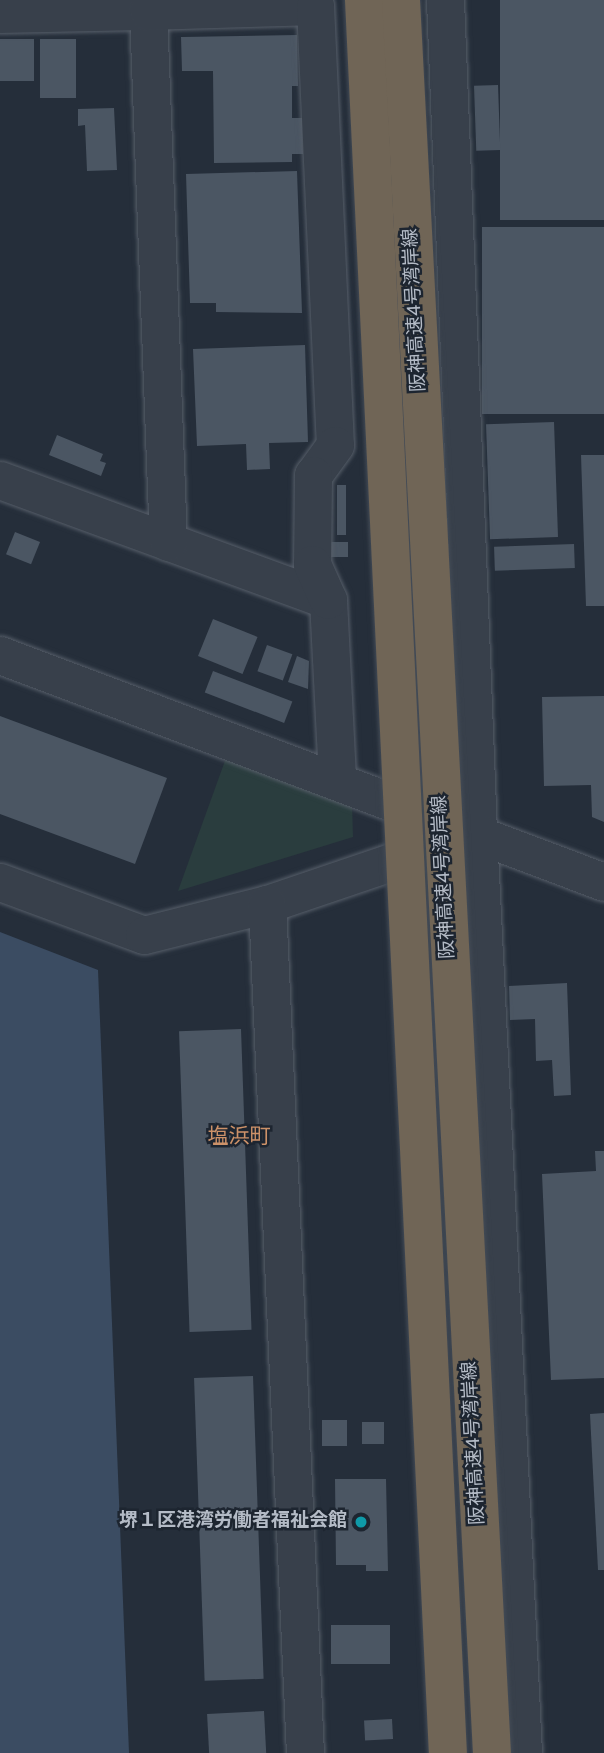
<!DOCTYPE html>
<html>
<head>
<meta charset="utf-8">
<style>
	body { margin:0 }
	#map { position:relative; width:604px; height:1753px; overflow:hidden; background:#252e3a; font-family:Overpass,"Noto Sans JP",sans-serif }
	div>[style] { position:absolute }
	.green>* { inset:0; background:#2a3d3e }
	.water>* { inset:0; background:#3b4c62 }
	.building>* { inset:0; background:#4b5663; transform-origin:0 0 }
	.roads { filter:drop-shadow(0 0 2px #565e69) drop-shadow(0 0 2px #565e69) }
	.minor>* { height:37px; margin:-18.5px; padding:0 18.5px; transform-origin:18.5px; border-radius:18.5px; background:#38404b }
	.bridges { filter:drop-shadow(0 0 2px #434b56) drop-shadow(0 0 2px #434b56) }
	.highway-bridge>* { height:38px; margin:-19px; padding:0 19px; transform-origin:19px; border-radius:19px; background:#706556 }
	.dots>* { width:19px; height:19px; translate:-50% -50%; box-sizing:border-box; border:4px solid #1d2530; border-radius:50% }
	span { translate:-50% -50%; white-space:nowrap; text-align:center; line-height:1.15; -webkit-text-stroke:5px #1d2530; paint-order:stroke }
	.street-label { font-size:19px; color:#b4bbc6 }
	.poi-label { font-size:19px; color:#b4bbc6; font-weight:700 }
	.right { translate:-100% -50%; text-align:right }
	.neighbourhood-label { font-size:21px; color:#cd9269 }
</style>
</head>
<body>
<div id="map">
	<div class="green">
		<div style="clip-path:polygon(226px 758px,352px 803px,353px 837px,178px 891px)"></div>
	</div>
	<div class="water">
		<div style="clip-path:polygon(0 932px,98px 970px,129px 1753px,0 1753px)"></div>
	</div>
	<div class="building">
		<div style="left:500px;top:0;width:104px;height:220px"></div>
		<div style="clip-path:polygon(297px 35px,298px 86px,292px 86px,292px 118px,302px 118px,303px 154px,292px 154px,292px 162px,214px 163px,213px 71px,182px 71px,181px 37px)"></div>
		<div style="left:0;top:39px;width:34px;height:42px"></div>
		<div style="left:40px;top:39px;width:36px;height:59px"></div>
		<div style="left:498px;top:85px;width:65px;height:24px;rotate:88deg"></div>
		<div style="clip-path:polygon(114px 108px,117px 170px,87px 171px,85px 125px,78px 126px,78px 109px)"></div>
		<div style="clip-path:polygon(297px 171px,302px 313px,216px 312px,216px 303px,190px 303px,186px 174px)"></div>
		<div style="left:604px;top:227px;width:187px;height:122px;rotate:90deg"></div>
		<div style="clip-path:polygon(305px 345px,308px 442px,269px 443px,270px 469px,247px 470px,246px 444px,197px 446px,193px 349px)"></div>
		<div style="left:554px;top:422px;width:115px;height:68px;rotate:88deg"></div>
		<div style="clip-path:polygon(57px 435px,103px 454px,100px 461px,106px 463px,101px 476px,49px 455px)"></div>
		<div style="clip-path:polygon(581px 455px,604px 455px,604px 606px,586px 606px)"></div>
		<div style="left:337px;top:485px;width:9px;height:50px"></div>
		<div style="left:15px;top:532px;width:27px;height:24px;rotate:22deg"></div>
		<div style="left:329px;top:542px;width:19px;height:15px"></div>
		<div style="left:574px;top:544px;width:24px;height:80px;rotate:88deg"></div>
		<div style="left:213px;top:619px;width:48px;height:40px;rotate:22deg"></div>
		<div style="left:267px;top:645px;width:27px;height:28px;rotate:20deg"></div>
		<div style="clip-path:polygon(297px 656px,309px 661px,308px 689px,288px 682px)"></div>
		<div style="left:213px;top:671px;width:85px;height:23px;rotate:21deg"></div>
		<div style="clip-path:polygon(604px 696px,604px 822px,592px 817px,591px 785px,544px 786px,542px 697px)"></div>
		<div style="clip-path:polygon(0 716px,167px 778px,135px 864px,0 814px)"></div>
		<div style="clip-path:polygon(567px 983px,571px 1095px,554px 1096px,552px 1060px,536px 1061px,535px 1019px,510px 1020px,509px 986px)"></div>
		<div style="left:241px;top:1029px;width:301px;height:62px;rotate:88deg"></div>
		<div style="clip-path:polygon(595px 1151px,604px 1151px,604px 1378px,551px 1380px,542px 1174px,596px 1171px)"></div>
		<div style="left:253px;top:1376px;width:303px;height:59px;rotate:88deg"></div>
		<div style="clip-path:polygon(604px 1413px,604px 1570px,598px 1570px,590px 1414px)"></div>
		<div style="left:322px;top:1420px;width:25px;height:26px"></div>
		<div style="left:362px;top:1422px;width:22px;height:22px"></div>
		<div style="clip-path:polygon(335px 1479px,386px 1479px,388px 1571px,366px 1571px,366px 1565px,336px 1565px)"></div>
		<div style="left:331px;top:1625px;width:59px;height:39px"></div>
		<div style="left:264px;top:1711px;width:42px;height:57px;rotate:87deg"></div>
		<div style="left:392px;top:1719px;width:20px;height:28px;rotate:87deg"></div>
	</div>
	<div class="roads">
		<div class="minor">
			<div style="left:445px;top:0;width:834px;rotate:87.73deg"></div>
			<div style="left:478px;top:833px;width:921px;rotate:87.2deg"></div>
			<div style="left:0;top:14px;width:148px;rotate:-1.2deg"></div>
			<div style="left:0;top:480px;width:349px;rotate:20.1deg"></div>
			<div style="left:328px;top:600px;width:180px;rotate:87.1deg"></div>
			<div style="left:168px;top:542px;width:531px;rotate:-92.16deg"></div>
			<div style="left:148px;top:11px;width:167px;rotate:-1.7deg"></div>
			<div style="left:315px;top:6px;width:439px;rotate:87.4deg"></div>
			<div style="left:335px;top:445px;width:37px;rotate:126deg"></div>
			<div style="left:313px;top:475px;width:89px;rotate:90.6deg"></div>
			<div style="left:312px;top:564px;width:39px;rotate:66deg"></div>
			<div style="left:0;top:655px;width:645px;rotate:20.6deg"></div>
			<div style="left:0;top:882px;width:153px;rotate:20.2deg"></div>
			<div style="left:144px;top:935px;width:127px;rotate:-14.1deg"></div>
			<div style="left:267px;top:904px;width:174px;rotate:-18.7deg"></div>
			<div style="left:267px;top:904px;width:850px;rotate:87.44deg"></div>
		</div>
	</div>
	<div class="bridges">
		<div class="highway-bridge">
			<div style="left:364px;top:0;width:1755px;rotate:87.26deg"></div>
			<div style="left:401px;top:0;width:1755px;rotate:87.03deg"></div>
		</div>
	</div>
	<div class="dots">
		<div style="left:361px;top:1522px;background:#0f9aa8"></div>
	</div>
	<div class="street-label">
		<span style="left:416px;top:310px;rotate:-93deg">阪神高速4号湾岸線</span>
		<span style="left:445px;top:877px;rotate:-93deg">阪神高速4号湾岸線</span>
		<span style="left:475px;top:1443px;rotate:-93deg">阪神高速4号湾岸線</span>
	</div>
	<div class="poi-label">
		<span class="right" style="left:347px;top:1522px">堺１区港湾労働者福祉会館</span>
	</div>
	<div class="neighbourhood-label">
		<span style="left:239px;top:1138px">塩浜町</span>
	</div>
</div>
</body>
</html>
